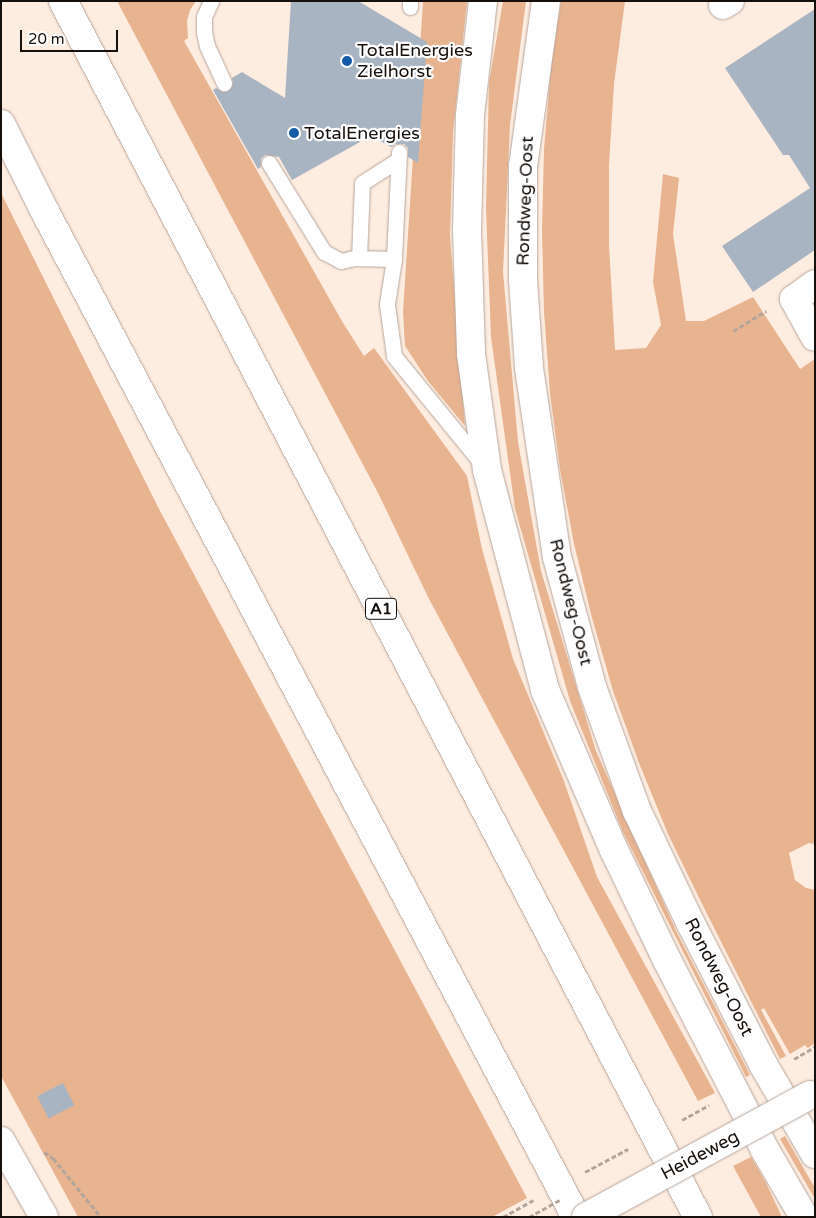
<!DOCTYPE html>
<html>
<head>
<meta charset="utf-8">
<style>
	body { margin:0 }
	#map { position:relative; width:816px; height:1218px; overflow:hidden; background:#fdece0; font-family:"Varela Round",sans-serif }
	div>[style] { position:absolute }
	.green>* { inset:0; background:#e8b38f }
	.building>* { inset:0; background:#a9b4c2; transform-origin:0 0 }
	.path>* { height:3px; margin-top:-1.5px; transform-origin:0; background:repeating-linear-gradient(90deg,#b3a59c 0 5px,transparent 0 7.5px) }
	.roads { filter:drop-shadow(0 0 1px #b6a69c) drop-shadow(0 0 1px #b6a69c) }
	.lane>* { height:15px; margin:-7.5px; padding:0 7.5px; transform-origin:7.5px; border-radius:7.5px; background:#fff }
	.street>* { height:28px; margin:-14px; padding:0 14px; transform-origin:14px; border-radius:14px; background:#fff }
	.secondary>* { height:28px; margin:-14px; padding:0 14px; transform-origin:14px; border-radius:14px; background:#fff }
	.primary>* { height:28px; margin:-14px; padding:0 14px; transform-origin:14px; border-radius:14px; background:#fff }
	.highway>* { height:28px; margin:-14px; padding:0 14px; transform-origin:14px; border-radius:14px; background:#fff }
	.path-bridge>* { height:3px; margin-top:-1.5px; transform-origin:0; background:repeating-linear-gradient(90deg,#b3a59c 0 5px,transparent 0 7.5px) }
	.bridges { filter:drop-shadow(0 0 1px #b6a69c) drop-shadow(0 0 1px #b6a69c) }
	.secondary-bridge>* { height:28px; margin:-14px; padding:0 14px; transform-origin:14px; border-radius:14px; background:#fff }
	.dots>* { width:14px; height:14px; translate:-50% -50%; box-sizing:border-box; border:2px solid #fff; border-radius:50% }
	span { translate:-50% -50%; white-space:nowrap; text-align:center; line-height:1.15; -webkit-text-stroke:4.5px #fff; paint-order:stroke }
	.shield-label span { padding:1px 4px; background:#fff; border:1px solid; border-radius:4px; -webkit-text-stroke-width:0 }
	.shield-label { font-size:16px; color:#16100c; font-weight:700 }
	.poi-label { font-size:18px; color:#16100c }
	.left { translate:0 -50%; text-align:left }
	.street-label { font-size:18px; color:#16100c }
	.frame { position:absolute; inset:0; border:2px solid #16100c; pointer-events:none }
	.scale { position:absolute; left:20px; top:30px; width:98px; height:22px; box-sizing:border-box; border:2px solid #16100c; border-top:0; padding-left:6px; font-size:15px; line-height:18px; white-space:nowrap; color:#16100c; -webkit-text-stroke:4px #fff; paint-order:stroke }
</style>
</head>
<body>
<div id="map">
	<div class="green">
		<div style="clip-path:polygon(117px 1px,196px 1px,190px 10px,187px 21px,188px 38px,184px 41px,343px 323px,364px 356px,374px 348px,467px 476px,482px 549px,513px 659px,564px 781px,597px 877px,715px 1093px,698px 1101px,429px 599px,378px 493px)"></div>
		<div style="clip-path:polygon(423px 1px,467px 1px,453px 132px,450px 236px,465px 426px,428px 381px,405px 346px,403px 312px)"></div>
		<div style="clip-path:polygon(503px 1px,526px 1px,510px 125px,503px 272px,518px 442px,541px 571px,596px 751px,677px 933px,750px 1075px,746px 1077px,623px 832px,570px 701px,515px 509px,491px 337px,486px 208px,489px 83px)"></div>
		<div style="clip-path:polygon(561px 1px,625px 1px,614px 84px,609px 165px,609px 245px,615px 350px,646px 348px,661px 325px,653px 282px,663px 174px,679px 178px,673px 234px,686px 321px,704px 321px,753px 297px,800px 369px,815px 359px,815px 844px,809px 843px,789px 853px,795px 880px,806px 888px,815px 890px,815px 1043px,808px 1048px,805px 1045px,790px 1054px,764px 1008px,761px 1010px,786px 1056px,780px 1059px,701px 902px,668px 834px,639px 763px,613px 691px,592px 618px,574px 544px,560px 469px,550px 393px,544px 312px,542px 231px,544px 149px,551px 68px)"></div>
		<div style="clip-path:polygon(1px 193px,158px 507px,527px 1198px,492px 1217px,78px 1217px,1px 1076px)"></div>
		<div style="clip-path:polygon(785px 1136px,815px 1188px,815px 1199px,780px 1139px)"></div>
		<div style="clip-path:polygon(751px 1157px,765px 1181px,782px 1217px,761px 1217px,733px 1166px)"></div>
	</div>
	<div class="building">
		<div style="clip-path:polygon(291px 1px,358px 1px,427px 42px,418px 163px,408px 157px,408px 148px,404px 144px,395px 144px,391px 147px,364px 132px,360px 142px,292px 180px,279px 157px,265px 155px,261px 159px,261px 167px,258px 169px,213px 90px,216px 88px,223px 92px,228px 91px,233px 84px,232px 78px,242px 72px,285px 98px)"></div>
		<div style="clip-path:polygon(815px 9px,815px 250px,753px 292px,722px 246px,810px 188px,789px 155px,783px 155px,725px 68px)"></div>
		<div style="left:63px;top:1083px;width:25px;height:29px;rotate:63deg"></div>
	</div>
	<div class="path">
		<div style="left:733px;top:331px;width:39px;rotate:-31deg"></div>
		<div style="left:794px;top:1059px;width:24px;rotate:-30deg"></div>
		<div style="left:682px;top:1120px;width:31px;rotate:-29deg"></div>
		<div style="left:44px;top:1152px;width:11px;rotate:34deg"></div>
		<div style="left:53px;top:1158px;width:76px;rotate:50.9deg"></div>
		<div style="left:585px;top:1172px;width:49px;rotate:-28.1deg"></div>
		<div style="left:503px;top:1217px;width:35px;rotate:-29deg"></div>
	</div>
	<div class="roads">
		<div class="lane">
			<div style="left:211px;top:1px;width:17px;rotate:114deg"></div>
			<div style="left:204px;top:17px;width:15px;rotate:90deg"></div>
			<div style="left:204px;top:32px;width:14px;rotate:78deg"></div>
			<div style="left:207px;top:46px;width:41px;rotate:65.3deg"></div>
			<div style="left:410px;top:7px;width:6px;rotate:-90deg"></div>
			<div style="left:399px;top:152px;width:107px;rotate:92.7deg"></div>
			<div style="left:394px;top:259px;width:46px;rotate:98.8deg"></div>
			<div style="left:387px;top:304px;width:52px;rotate:82.3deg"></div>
			<div style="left:394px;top:356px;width:141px;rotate:50.8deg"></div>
			<div style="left:269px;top:163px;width:105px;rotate:58.3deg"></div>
			<div style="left:324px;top:252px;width:19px;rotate:28deg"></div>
			<div style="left:341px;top:261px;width:13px;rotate:-13deg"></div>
			<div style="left:354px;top:258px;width:40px;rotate:1.4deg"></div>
			<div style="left:359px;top:258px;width:75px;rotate:-87.7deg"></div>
			<div style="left:362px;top:183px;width:43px;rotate:-32.6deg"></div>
		</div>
		<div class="street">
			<div style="left:723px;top:5px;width:8px;rotate:-30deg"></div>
			<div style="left:815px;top:284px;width:26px;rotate:144deg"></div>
			<div style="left:794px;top:299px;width:43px;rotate:61.1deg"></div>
		</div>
		<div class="secondary">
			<div style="left:1px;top:1141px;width:87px;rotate:60.5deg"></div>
		</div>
		<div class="primary">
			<div style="left:483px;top:1px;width:115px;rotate:96.5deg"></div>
			<div style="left:470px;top:115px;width:116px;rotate:91.5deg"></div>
			<div style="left:467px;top:231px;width:123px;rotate:88.1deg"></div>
			<div style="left:471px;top:354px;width:117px;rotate:82.1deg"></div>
			<div style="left:487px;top:470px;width:228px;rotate:75.2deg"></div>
			<div style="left:545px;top:690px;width:174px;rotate:66.7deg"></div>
			<div style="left:614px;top:850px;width:122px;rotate:64.3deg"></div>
			<div style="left:667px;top:960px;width:214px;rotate:62.7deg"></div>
			<div style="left:765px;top:1150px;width:78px;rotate:59.8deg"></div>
			<div style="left:546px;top:1px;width:167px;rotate:97.9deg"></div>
			<div style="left:523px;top:166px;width:114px;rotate:90deg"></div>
			<div style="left:523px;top:280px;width:88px;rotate:86.1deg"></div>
			<div style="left:529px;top:368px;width:191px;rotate:81.6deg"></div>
			<div style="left:557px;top:557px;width:135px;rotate:74.9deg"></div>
			<div style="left:592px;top:687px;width:132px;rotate:70.1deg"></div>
			<div style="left:637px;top:811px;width:125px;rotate:64.5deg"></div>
			<div style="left:691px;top:924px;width:157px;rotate:62.8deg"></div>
			<div style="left:763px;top:1064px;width:104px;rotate:60deg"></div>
		</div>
		<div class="highway">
			<div style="left:63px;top:1px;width:1372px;rotate:62.43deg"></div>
			<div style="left:1px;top:124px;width:94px;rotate:63.4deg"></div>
			<div style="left:43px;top:208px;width:1141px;rotate:62.15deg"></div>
		</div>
	</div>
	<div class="path-bridge">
		<div style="left:529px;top:1217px;width:35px;rotate:-29deg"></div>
	</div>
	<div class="bridges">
		<div class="secondary-bridge">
			<div style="left:586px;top:1217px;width:255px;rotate:-28.6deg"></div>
		</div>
	</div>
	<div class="dots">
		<div style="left:347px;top:61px;background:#135aa9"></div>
		<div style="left:294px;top:133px;background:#135aa9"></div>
	</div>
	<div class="shield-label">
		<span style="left:381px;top:609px">A1</span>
	</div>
	<div class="poi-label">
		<span class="left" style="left:357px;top:61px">TotalEnergies<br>Zielhorst</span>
		<span class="left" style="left:304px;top:133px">TotalEnergies</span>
	</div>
	<div class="street-label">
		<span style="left:525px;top:201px;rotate:-88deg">Rondweg-Oost</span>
		<span style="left:571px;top:602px;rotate:76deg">Rondweg-Oost</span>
		<span style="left:719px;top:977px;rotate:63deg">Rondweg-Oost</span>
		<span style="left:700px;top:1155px;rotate:-28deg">Heideweg</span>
	</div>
	<div class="frame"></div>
	<div class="scale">20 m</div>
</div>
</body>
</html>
